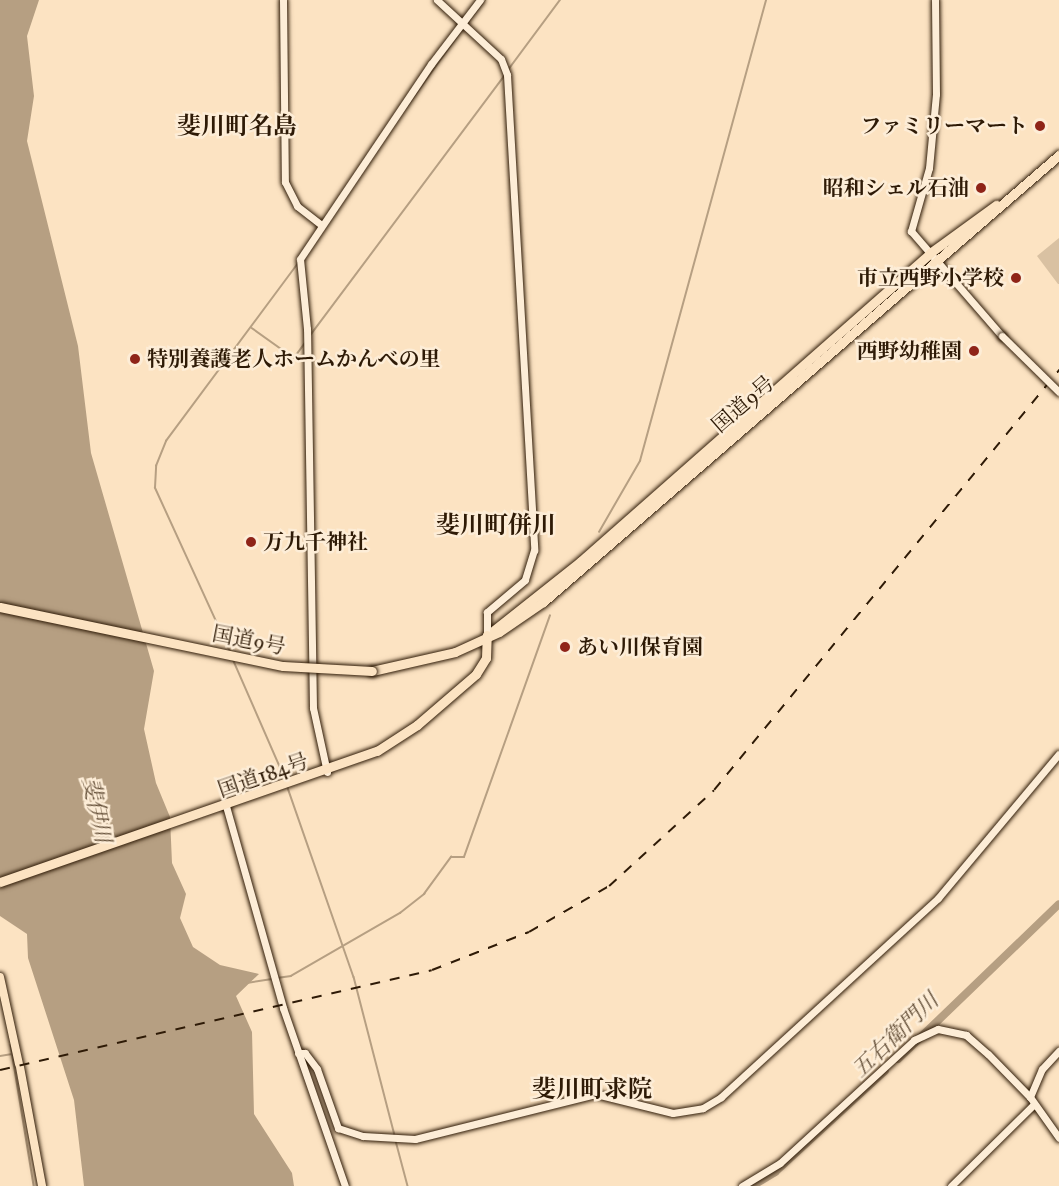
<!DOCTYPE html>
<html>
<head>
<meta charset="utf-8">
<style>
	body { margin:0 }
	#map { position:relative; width:1059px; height:1186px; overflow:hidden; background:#fce3c2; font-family:"IM FELL Great Primer","Noto Serif JP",serif }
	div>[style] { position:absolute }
	.green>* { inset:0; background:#d9c1a2 }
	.water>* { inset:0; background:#b69f82 }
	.stream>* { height:1.5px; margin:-0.75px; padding:0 0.75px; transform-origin:0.75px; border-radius:0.75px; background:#b69f82 }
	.river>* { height:8px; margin:-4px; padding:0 4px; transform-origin:4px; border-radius:4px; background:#b69f82 }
	.roads { filter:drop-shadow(0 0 2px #2e1a06) drop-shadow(0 0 2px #2e1a06) }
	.secondary>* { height:7px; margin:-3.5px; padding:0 3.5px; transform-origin:3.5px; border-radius:3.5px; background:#fdedd7 }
	.primary>* { height:8px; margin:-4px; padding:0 4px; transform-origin:4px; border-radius:4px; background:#fce3c2 }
	.highway>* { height:9px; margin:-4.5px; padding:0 4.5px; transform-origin:4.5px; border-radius:4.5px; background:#fce3c2 }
	.rail>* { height:1.5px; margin-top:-0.75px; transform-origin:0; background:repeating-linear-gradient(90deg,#2e1a06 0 10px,transparent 0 20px) }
	.bridges { filter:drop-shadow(0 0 2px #2e1a06) drop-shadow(0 0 2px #2e1a06) }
	.secondary-bridge>* { height:7px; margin:-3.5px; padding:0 3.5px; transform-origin:3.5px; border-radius:3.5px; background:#fdedd7 }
	.highway-bridge>* { height:9px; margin:-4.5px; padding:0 4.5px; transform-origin:4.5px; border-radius:4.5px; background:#fce3c2 }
	.dots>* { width:16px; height:16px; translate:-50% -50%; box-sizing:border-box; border:3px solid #fdedd7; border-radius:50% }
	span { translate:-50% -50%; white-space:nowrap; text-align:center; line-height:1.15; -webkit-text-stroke:5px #fdedd7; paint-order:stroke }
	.poi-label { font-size:21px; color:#2e1a06; font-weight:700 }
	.right { translate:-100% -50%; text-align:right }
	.left { translate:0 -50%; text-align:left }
	.street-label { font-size:21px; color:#2e1a06 }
	.water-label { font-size:22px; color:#644f38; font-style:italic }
	.quarter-label { font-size:24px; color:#2e1a06; font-weight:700 }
</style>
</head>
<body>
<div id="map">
	<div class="green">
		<div style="clip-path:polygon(1059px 238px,1059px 284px,1058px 284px,1037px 256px)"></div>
	</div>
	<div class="water">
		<div style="clip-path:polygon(0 0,39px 0,27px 36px,34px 96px,27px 141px,78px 346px,91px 453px,154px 671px,144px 729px,156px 783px,170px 817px,172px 863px,186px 894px,180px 918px,193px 947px,220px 965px,259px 974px,236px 996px,252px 1032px,254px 1114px,292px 1173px,294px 1186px,84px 1186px,74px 1100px,28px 958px,27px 934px,0 916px)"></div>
	</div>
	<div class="stream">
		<div style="left:467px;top:23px;width:29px;rotate:-52deg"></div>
		<div style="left:508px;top:70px;width:87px;rotate:-53.4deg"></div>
		<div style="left:400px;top:116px;width:110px;rotate:-54.3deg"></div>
		<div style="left:252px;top:328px;width:52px;rotate:35.5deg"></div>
		<div style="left:294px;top:358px;width:19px;rotate:-54deg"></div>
		<div style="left:309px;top:337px;width:326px;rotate:-53.2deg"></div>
		<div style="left:599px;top:532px;width:82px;rotate:-60deg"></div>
		<div style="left:640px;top:461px;width:478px;rotate:-74.7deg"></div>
		<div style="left:230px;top:652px;width:180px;rotate:-114.6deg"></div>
		<div style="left:155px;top:488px;width:22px;rotate:-87deg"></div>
		<div style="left:156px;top:466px;width:27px;rotate:-68deg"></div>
		<div style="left:166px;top:441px;width:222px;rotate:-53.4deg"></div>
		<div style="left:233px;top:659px;width:130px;rotate:66.4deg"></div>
		<div style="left:287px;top:785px;width:203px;rotate:70.8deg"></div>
		<div style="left:354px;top:977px;width:164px;rotate:75.5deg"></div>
		<div style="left:277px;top:978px;width:14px;rotate:-8deg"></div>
		<div style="left:291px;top:976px;width:126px;rotate:-30deg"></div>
		<div style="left:400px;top:913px;width:31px;rotate:-38deg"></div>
		<div style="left:424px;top:894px;width:46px;rotate:-53.9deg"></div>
		<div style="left:451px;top:857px;width:13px"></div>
		<div style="left:464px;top:857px;width:256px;rotate:-70.4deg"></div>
		<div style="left:247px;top:983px;width:25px;rotate:-9deg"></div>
		<div style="left:11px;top:1045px;width:143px;rotate:80.7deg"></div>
		<div style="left:0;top:1056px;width:12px;rotate:-9deg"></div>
		<div style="left:396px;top:1141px;width:47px;rotate:75.1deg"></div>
	</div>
	<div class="river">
		<div style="left:898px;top:1059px;width:223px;rotate:-43.9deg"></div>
		<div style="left:752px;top:1186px;width:27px;rotate:-31deg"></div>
		<div style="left:775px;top:1172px;width:149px;rotate:-42.6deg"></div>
	</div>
	<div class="roads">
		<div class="secondary">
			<div style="left:283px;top:0;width:182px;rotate:89.4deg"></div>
			<div style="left:285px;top:182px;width:27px;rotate:63deg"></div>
			<div style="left:297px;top:206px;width:31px;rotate:38deg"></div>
			<div style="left:437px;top:0;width:87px;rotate:42.7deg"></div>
			<div style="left:501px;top:59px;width:17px;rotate:69deg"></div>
			<div style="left:507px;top:75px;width:476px;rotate:86.7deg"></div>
			<div style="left:534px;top:550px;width:31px;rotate:107deg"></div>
			<div style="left:525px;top:580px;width:50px;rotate:139.9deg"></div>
			<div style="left:487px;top:612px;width:23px;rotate:90deg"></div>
			<div style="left:935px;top:0;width:94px;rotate:89.4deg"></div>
			<div style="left:936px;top:94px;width:74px;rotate:95.4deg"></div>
			<div style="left:929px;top:168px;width:66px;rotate:105.9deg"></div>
			<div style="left:911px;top:231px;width:139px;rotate:49.1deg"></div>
			<div style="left:327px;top:772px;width:66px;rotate:-102.3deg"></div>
			<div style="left:313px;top:708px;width:379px;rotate:-90.9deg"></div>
			<div style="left:307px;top:329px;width:70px;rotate:-95.7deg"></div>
			<div style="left:300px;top:259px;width:235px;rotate:-56.1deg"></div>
			<div style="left:431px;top:64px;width:81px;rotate:-52.6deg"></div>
			<div style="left:226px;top:806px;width:210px;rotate:74.2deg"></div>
			<div style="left:283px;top:1008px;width:188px;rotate:70.8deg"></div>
			<div style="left:298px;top:1053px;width:7px"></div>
			<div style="left:305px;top:1053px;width:20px;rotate:53deg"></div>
			<div style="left:317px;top:1069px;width:63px;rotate:70.4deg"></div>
			<div style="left:338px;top:1128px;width:26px;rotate:18deg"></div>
			<div style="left:363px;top:1136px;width:52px;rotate:3.3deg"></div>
			<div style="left:415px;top:1139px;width:187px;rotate:-14deg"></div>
			<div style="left:596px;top:1094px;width:79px;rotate:13.9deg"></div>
			<div style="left:673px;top:1113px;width:30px;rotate:-9deg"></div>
			<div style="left:703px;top:1108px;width:21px;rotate:-31deg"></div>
			<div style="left:721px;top:1097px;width:294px;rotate:-42.5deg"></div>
			<div style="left:938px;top:898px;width:188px;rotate:-50deg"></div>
			<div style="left:1030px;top:1097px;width:30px;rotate:-67deg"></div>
			<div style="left:1042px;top:1069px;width:25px;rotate:-47deg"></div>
			<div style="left:742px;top:1186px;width:44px;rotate:-31.2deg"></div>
			<div style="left:780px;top:1163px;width:182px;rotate:-42.5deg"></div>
			<div style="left:914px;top:1040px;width:26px;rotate:-25deg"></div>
			<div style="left:938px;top:1029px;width:29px;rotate:12deg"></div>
			<div style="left:966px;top:1035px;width:29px;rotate:41deg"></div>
			<div style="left:988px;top:1054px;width:60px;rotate:45.7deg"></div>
			<div style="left:1030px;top:1097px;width:50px;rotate:54.7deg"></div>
			<div style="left:951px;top:1186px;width:115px;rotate:-44.6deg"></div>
		</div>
		<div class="primary">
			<div style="left:0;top:977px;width:89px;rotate:77.7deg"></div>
			<div style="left:20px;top:1067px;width:121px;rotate:79.5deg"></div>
		</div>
		<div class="highway">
			<div style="left:494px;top:630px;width:111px;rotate:-38.4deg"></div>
			<div style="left:581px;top:561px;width:465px;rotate:-41.4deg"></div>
			<div style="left:930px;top:253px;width:82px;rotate:-36deg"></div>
			<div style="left:372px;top:671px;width:85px;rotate:-12.9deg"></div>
			<div style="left:455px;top:652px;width:48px;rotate:-24.4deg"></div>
			<div style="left:499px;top:632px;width:53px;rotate:-34.3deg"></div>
			<div style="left:543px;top:602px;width:683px;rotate:-40.9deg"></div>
			<div style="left:0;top:882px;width:399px;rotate:-19.2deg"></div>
			<div style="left:377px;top:751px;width:48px;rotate:-33deg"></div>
			<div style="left:417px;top:725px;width:78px;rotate:-40.8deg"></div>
			<div style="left:476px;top:674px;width:19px;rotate:-58deg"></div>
			<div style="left:486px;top:658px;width:23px;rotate:-88deg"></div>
		</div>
	</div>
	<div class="rail">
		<div style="left:0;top:1070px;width:443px;rotate:-13deg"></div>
		<div style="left:432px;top:970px;width:104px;rotate:-21.4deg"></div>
		<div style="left:529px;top:932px;width:92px;rotate:-29.9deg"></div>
		<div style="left:609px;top:886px;width:142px;rotate:-42.4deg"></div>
		<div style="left:714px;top:790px;width:544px;rotate:-50.6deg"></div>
	</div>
	<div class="bridges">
		<div class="secondary-bridge">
			<div style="left:1002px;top:336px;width:80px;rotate:44.5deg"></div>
		</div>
		<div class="highway-bridge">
			<div style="left:0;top:607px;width:289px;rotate:11.8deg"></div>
			<div style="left:283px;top:666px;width:89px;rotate:3.2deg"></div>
		</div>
	</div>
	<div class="dots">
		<div style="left:1040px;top:126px;background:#8f2418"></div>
		<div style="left:981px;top:188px;background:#8f2418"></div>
		<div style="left:1016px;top:278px;background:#8f2418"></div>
		<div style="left:974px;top:351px;background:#8f2418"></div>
		<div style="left:135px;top:359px;background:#8f2418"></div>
		<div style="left:251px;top:542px;background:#8f2418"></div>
		<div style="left:565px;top:647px;background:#8f2418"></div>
	</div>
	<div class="poi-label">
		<span class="right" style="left:1028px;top:126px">ファミリーマート</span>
		<span class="right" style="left:969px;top:188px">昭和シェル石油</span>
		<span class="right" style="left:1004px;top:278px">市立西野小学校</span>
		<span class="right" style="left:962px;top:351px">西野幼稚園</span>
		<span class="left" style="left:147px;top:359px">特別養護老人ホームかんべの里</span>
		<span class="left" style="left:263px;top:542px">万九千神社</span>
		<span class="left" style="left:577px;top:647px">あい川保育園</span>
	</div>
	<div class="street-label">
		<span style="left:743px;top:404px;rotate:-41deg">国道9号</span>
		<span style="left:249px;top:640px;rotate:11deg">国道9号</span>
		<span style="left:263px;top:775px;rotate:-19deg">国道184号</span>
	</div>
	<div class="water-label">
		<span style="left:97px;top:810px;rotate:78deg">斐伊川</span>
		<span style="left:895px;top:1035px;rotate:-44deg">五右衛門川</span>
	</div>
	<div class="quarter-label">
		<span style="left:237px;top:127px">斐川町名島</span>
		<span style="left:496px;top:526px">斐川町併川</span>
		<span style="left:592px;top:1090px">斐川町求院</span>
	</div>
</div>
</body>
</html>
